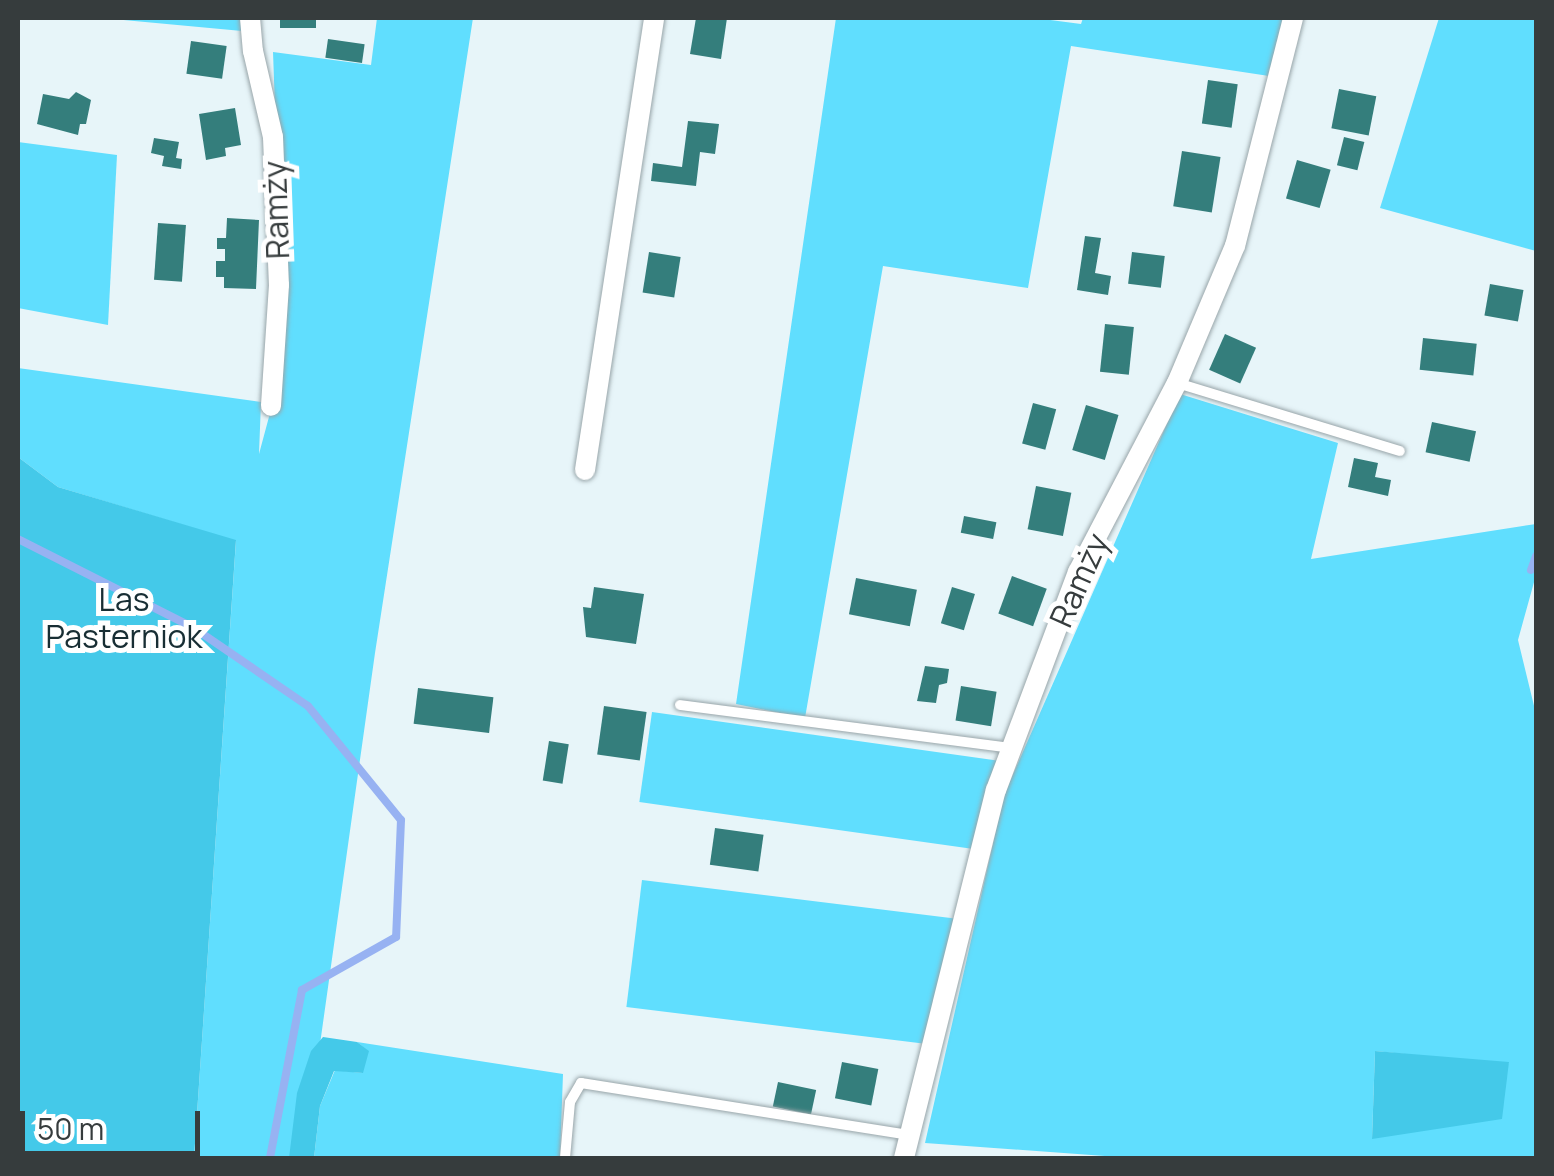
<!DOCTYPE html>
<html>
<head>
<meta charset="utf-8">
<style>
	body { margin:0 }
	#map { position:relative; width:1554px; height:1176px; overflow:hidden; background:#e7f5f9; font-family:Manrope,sans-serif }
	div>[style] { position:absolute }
	.green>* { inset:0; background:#60defe; transform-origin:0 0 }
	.forest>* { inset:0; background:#44c9e9 }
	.stream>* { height:8px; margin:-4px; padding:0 4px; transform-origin:4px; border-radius:4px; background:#97b2f2 }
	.building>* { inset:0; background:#347e7c; transform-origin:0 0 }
	.roads { filter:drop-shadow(0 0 2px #98a5a9) drop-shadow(0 0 2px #98a5a9) }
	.lane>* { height:10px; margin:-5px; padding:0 5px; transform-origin:5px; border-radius:5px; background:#fff }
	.street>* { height:20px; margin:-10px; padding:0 10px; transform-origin:10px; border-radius:10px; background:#fff }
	span { translate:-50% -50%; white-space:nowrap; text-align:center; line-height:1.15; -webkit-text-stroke:10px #fff; paint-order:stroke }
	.street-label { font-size:32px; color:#363c3d }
	.park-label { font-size:32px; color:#182e34 }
	.frame { position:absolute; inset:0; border:20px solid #363c3d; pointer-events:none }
	.scale { position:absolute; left:20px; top:1111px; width:180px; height:45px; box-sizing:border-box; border:5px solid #363c3d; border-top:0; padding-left:12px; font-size:30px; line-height:35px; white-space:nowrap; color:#363c3d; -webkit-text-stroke:8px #fff; paint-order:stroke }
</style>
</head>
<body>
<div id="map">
	<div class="green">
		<div style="clip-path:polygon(102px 18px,240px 18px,242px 31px)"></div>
		<div style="clip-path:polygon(377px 18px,473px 18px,375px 653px,304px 1158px,194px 1158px,236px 541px,58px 487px,18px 457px,18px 368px,261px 402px,259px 454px,284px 361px,273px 52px,371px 65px)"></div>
		<div style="clip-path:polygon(836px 18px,1035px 18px,1081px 24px,1083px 18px,1284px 18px,1269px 76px,1071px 46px,1028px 288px,883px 266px,805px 718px,736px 704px)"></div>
		<div style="clip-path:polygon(1439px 18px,1536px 18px,1536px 251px,1380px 208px)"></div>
		<div style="clip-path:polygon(18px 142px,117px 155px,108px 325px,18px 308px)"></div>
		<div style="clip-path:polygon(evenodd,1180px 394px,1338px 443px,1311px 559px,1536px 524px,1536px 575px,1518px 640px,1536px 714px,1536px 1158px,1132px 1158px,925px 1143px,1004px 795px,1180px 394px,1375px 1051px,1493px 1063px,1509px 1063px,1372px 1138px,1375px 1051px)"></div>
		<div style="left:652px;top:712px;width:350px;height:91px;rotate:8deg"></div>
		<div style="left:642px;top:880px;width:315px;height:128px;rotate:7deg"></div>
		<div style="clip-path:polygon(357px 1042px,563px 1074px,560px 1158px,314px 1158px,320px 1106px,335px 1070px,362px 1073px,368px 1051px)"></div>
	</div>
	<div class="forest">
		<div style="clip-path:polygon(18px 457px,58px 487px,236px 540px,194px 1158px,18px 1158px)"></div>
		<div style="clip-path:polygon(323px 1037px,357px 1042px,369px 1051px,363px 1073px,334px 1071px,320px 1106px,314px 1158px,289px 1158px,297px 1093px,311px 1051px)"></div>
		<div style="clip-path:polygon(1375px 1051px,1509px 1062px,1502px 1119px,1372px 1139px)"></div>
	</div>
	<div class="stream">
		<div style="left:18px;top:539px;width:197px;rotate:26.8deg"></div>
		<div style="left:194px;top:628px;width:138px;rotate:34.4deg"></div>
		<div style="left:308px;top:706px;width:147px;rotate:50.8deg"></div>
		<div style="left:401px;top:820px;width:117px;rotate:92.4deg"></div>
		<div style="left:396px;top:937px;width:108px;rotate:150.6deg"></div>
		<div style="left:302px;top:990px;width:171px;rotate:100.8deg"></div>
		<div style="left:1531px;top:570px;width:15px;rotate:-70deg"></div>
	</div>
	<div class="building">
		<div style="left:280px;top:18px;width:36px;height:10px"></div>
		<div style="clip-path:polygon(696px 18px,727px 18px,721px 59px,690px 54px)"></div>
		<div style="left:328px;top:39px;width:37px;height:19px;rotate:8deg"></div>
		<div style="left:191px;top:41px;width:36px;height:33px;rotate:8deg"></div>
		<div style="left:1208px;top:80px;width:30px;height:44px;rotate:8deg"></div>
		<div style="left:1339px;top:89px;width:38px;height:40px;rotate:11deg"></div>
		<div style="clip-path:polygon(76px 92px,91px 100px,86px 124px,80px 124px,78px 135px,37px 124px,43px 94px,69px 99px)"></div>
		<div style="clip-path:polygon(235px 108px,241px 145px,225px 148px,226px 156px,206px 160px,199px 114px)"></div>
		<div style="clip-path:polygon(688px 121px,719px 124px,715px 154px,700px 152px,696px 186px,651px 181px,653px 163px,682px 167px)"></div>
		<div style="left:1344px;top:137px;width:21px;height:29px;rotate:14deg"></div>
		<div style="clip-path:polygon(154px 138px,179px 142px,176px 158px,182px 159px,181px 169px,162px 166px,164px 156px,151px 153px)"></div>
		<div style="left:1182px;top:151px;width:39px;height:56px;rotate:9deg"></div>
		<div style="left:1297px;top:160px;width:35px;height:40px;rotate:16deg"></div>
		<div style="clip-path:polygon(227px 218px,259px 220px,256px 289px,224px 288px,224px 277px,216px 277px,216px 261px,225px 261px,225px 249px,217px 249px,217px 238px,226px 238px)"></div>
		<div style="left:158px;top:223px;width:28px;height:57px;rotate:4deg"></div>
		<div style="clip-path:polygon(1085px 236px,1101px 238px,1095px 273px,1111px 276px,1108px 295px,1077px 290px)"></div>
		<div style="left:649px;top:252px;width:32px;height:41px;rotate:9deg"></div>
		<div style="left:1132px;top:252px;width:33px;height:32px;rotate:7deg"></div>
		<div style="left:1490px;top:284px;width:34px;height:32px;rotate:10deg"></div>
		<div style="left:1105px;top:324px;width:29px;height:48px;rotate:6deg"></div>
		<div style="left:1225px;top:334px;width:34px;height:39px;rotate:24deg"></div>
		<div style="left:1423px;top:338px;width:54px;height:32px;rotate:6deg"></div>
		<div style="left:1033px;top:403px;width:24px;height:42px;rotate:15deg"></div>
		<div style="left:1086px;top:405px;width:34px;height:47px;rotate:17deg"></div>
		<div style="left:1432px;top:422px;width:45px;height:31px;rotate:12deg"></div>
		<div style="clip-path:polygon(1354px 458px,1378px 463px,1375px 477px,1391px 480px,1388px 496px,1348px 487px)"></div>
		<div style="left:1036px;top:486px;width:36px;height:44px;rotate:11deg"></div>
		<div style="left:964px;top:516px;width:33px;height:17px;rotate:11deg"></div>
		<div style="left:1012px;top:576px;width:37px;height:40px;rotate:20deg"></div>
		<div style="left:856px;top:578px;width:62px;height:37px;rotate:11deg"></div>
		<div style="clip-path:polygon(594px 587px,644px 594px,636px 644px,586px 637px,583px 607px,591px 608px)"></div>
		<div style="left:952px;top:587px;width:24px;height:38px;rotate:17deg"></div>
		<div style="clip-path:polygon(925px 666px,949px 669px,947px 683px,939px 685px,936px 703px,917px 701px)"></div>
		<div style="left:961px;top:686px;width:36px;height:35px;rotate:9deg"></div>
		<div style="left:418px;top:688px;width:76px;height:36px;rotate:7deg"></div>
		<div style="left:604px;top:706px;width:43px;height:49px;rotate:8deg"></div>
		<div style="left:549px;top:741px;width:20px;height:40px;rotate:9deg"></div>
		<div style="left:715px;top:828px;width:49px;height:37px;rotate:8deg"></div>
		<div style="left:842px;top:1062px;width:37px;height:37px;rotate:11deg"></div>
		<div style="left:778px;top:1082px;width:39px;height:25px;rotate:12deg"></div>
	</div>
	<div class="roads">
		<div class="lane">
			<div style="left:1177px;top:383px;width:233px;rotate:17deg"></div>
			<div style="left:680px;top:705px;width:334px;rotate:7.4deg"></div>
			<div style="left:565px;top:1158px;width:56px;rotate:-84.9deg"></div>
			<div style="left:570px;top:1102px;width:22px;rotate:-60deg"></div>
			<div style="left:581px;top:1083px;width:333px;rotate:9deg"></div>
		</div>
		<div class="street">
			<div style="left:250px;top:18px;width:33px;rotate:85deg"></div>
			<div style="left:253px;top:51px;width:88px;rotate:76.9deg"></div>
			<div style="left:273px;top:137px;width:148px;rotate:87.7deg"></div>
			<div style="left:279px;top:285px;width:121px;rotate:93.8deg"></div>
			<div style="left:585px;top:470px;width:457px;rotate:-81.3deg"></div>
			<div style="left:904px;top:1158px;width:379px;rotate:-76deg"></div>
			<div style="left:996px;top:790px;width:233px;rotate:-69.4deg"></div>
			<div style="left:1078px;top:572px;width:213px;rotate:-62.4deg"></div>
			<div style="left:1177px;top:383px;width:149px;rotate:-67.1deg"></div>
			<div style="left:1235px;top:246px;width:235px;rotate:-75.7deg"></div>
		</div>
	</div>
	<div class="street-label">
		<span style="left:276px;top:210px;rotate:-92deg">Ramży</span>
		<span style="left:1079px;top:580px;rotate:-66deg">Ramży</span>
	</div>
	<div class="park-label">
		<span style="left:124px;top:618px">Las<br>Pasterniok</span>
	</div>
	<div class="frame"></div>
	<div class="scale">50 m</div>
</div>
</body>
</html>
